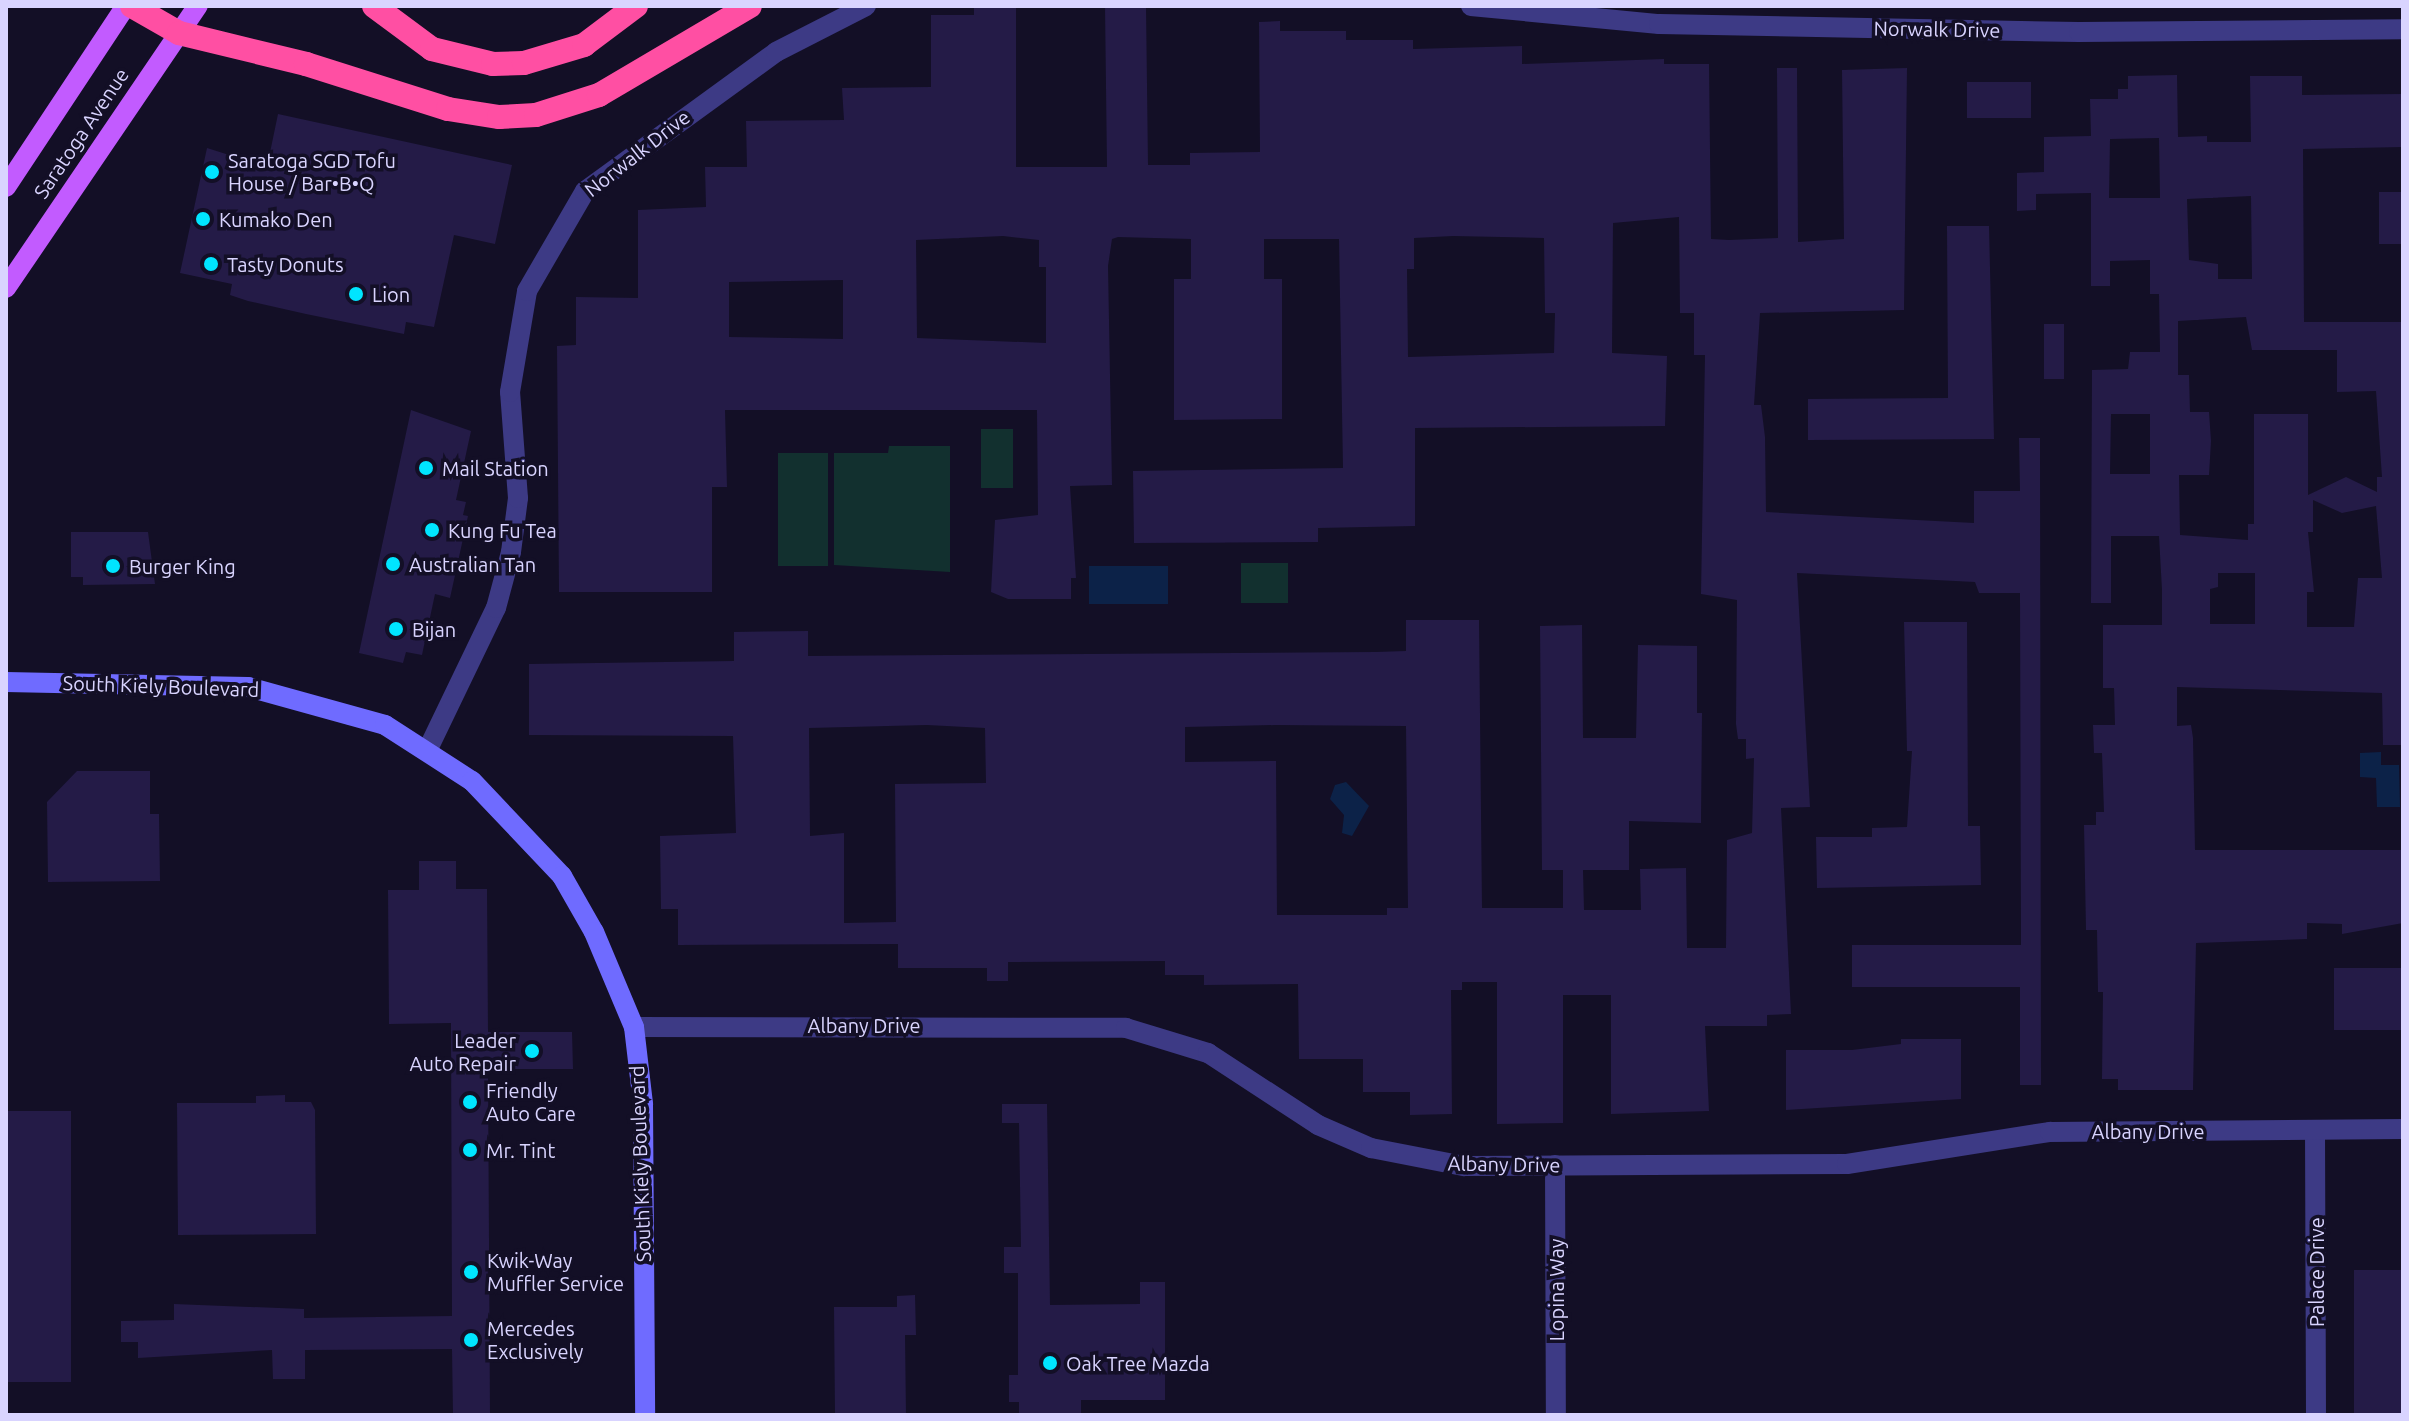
<!DOCTYPE html>
<html>
<head>
<meta charset="utf-8">
<style>
	body { margin:0 }
	#map { position:relative; width:2409px; height:1421px; overflow:hidden; background:#130f26; font-family:Ubuntu,sans-serif }
	div>[style] { position:absolute }
	.green>* { inset:0; background:#12302f; transform-origin:0 0 }
	.water>* { inset:0; background:#0c2248; transform-origin:0 0 }
	.building>* { inset:0; background:#241b47; transform-origin:0 0 }
	.minor>* { height:20px; margin:-10px; padding:0 10px; transform-origin:10px; border-radius:10px; background:#3d3a85 }
	.tertiary>* { height:20px; margin:-10px; padding:0 10px; transform-origin:10px; border-radius:10px; background:#3d3a85 }
	.secondary>* { height:20px; margin:-10px; padding:0 10px; transform-origin:10px; border-radius:10px; background:#6f6bff }
	.primary>* { height:20px; margin:-10px; padding:0 10px; transform-origin:10px; border-radius:10px; background:#c25bff }
	.motorway>* { height:24px; margin:-12px; padding:0 12px; transform-origin:12px; border-radius:12px; background:#ff4fa3 }
	.dots>* { width:22px; height:22px; translate:-50% -50%; box-sizing:border-box; border:4px solid #130f26; border-radius:50% }
	span { translate:-50% -50%; white-space:nowrap; text-align:center; line-height:1.15; -webkit-text-stroke:7px #130f26; paint-order:stroke }
	.street-label { font-size:20px; color:#d9d4ff }
	.poi-label { font-size:20px; color:#d9d4ff }
	.left { translate:0 -50%; text-align:left }
	.right { translate:-100% -50%; text-align:right }
	.frame { position:absolute; inset:0; border:8px solid #d9d4ff; pointer-events:none }
</style>
</head>
<body>
<div id="map">
	<div class="green">
		<div style="left:981px;top:429px;width:32px;height:59px"></div>
		<div style="clip-path:polygon(889px 446px,950px 446px,950px 572px,834px 565px,834px 453px,888px 453px)"></div>
		<div style="left:778px;top:453px;width:50px;height:113px"></div>
		<div style="left:1241px;top:563px;width:47px;height:40px"></div>
	</div>
	<div class="water">
		<div style="left:1168px;top:566px;width:38px;height:79px;rotate:90deg"></div>
		<div style="clip-path:polygon(2381px 752px,2381px 765px,2399px 765px,2400px 807px,2377px 807px,2376px 778px,2360px 777px,2360px 753px)"></div>
		<div style="clip-path:polygon(1346px 782px,1369px 806px,1352px 836px,1342px 833px,1344px 815px,1330px 799px,1335px 785px)"></div>
	</div>
	<div class="building">
		<div style="clip-path:polygon(evenodd,974px 6px,1016px 6px,1016px 167px,1107px 167px,1105px 6px,1146px 6px,1148px 165px,1190px 165px,1190px 153px,1260px 152px,1259px 22px,1280px 21px,1280px 31px,1346px 31px,1346px 40px,1413px 40px,1413px 49px,1522px 46px,1522px 64px,1664px 59px,1664px 64px,1709px 64px,1711px 239px,1729px 240px,1778px 238px,1777px 68px,1797px 68px,1798px 242px,1844px 239px,1842px 70px,1907px 68px,1904px 310px,1760px 313px,1754px 405px,1761px 405px,1765px 437px,1766px 512px,1974px 523px,1974px 491px,2020px 491px,2019px 438px,2040px 438px,2041px 1085px,2020px 1085px,2020px 987px,1852px 987px,1852px 945px,2021px 945px,2020px 593px,1979px 593px,1975px 582px,1797px 573px,1810px 807px,1781px 808px,1791px 1014px,1767px 1015px,1767px 1026px,1705px 1026px,1709px 1111px,1611px 1114px,1611px 995px,1563px 995px,1563px 1123px,1497px 1124px,1497px 982px,1462px 982px,1462px 990px,1451px 990px,1452px 1114px,1410px 1115px,1410px 1092px,1363px 1092px,1363px 1059px,1299px 1059px,1298px 984px,1204px 985px,1204px 975px,1165px 975px,1165px 961px,1008px 962px,1008px 981px,987px 981px,987px 968px,898px 968px,898px 944px,678px 945px,678px 909px,661px 909px,660px 836px,736px 833px,733px 736px,529px 735px,529px 664px,734px 661px,734px 632px,808px 631px,808px 656px,1376px 652px,1406px 651px,1406px 620px,1479px 620px,1482px 908px,1563px 908px,1563px 870px,1542px 870px,1540px 626px,1582px 625px,1583px 738px,1636px 738px,1638px 645px,1697px 646px,1697px 713px,1702px 713px,1701px 823px,1629px 821px,1629px 870px,1583px 870px,1584px 910px,1641px 910px,1640px 869px,1686px 868px,1687px 948px,1726px 948px,1727px 840px,1752px 833px,1754px 758px,1746px 759px,1746px 739px,1738px 739px,1736px 724px,1737px 600px,1701px 594px,1705px 355px,1694px 355px,1694px 313px,1680px 313px,1679px 217px,1613px 223px,1612px 353px,1667px 356px,1665px 426px,1415px 428px,1415px 526px,1318px 528px,1318px 542px,1134px 543px,1133px 471px,1343px 468px,1339px 239px,1264px 239px,1264px 279px,1282px 279px,1282px 419px,1174px 420px,1174px 279px,1191px 279px,1191px 239px,1118px 237px,1112px 239px,1108px 266px,1112px 485px,1070px 486px,1076px 578px,1071px 578px,1071px 599px,1008px 599px,991px 592px,995px 520px,1038px 515px,1037px 410px,725px 410px,727px 487px,712px 487px,712px 592px,559px 592px,557px 346px,576px 345px,576px 297px,638px 298px,638px 210px,706px 207px,705px 167px,747px 167px,746px 121px,844px 120px,842px 88px,931px 87px,931px 15px,974px 15px,974px 6px,1003px 236px,1039px 240px,1039px 267px,1046px 267px,1046px 343px,917px 338px,916px 240px,1003px 236px,974px 6px,1453px 236px,1544px 238px,1545px 313px,1555px 313px,1554px 353px,1408px 357px,1407px 269px,1414px 269px,1414px 238px,1453px 236px,974px 6px,843px 280px,843px 339px,729px 337px,729px 282px,843px 280px,974px 6px,927px 725px,985px 728px,986px 783px,895px 784px,896px 922px,844px 923px,844px 833px,810px 836px,809px 728px,927px 725px,974px 6px,1276px 725px,1406px 726px,1408px 908px,1387px 908px,1387px 915px,1277px 915px,1276px 761px,1185px 762px,1185px 727px,1276px 725px)"></div>
		<div style="clip-path:polygon(evenodd,2177px 75px,2178px 137px,2207px 136px,2207px 142px,2251px 142px,2250px 76px,2302px 76px,2302px 95px,2403px 94px,2403px 147px,2303px 149px,2304px 322px,2403px 322px,2403px 745px,2383px 745px,2382px 693px,2177px 687px,2177px 726px,2191px 725px,2193px 738px,2195px 850px,2403px 850px,2403px 923px,2342px 934px,2342px 924px,2307px 923px,2307px 939px,2196px 943px,2193px 1090px,2118px 1090px,2118px 1079px,2102px 1079px,2103px 992px,2098px 992px,2097px 930px,2086px 930px,2084px 825px,2096px 825px,2096px 812px,2104px 812px,2102px 753px,2094px 753px,2093px 725px,2115px 725px,2114px 688px,2103px 688px,2103px 625px,2162px 625px,2162px 590px,2159px 536px,2111px 536px,2111px 603px,2091px 603px,2092px 370px,2128px 369px,2130px 352px,2160px 352px,2159px 294px,2150px 294px,2150px 260px,2110px 261px,2110px 286px,2091px 286px,2091px 193px,2036px 194px,2036px 210px,2017px 211px,2017px 173px,2044px 172px,2044px 137px,2091px 136px,2090px 99px,2118px 99px,2118px 89px,2128px 89px,2128px 76px,2177px 75px,2159px 138px,2160px 198px,2109px 198px,2110px 139px,2159px 138px,2177px 75px,2251px 196px,2252px 279px,2218px 279px,2218px 264px,2189px 260px,2187px 199px,2251px 196px,2177px 75px,2246px 317px,2252px 350px,2337px 350px,2337px 392px,2376px 391px,2382px 477px,2377px 477px,2377px 492px,2346px 477px,2308px 495px,2308px 414px,2254px 414px,2254px 524px,2248px 524px,2248px 540px,2180px 535px,2179px 475px,2209px 475px,2211px 441px,2209px 412px,2190px 412px,2189px 375px,2178px 375px,2178px 321px,2246px 317px,2177px 75px,2111px 414px,2150px 414px,2150px 474px,2110px 474px,2111px 414px,2177px 75px,2313px 500px,2342px 513px,2376px 506px,2382px 578px,2358px 578px,2354px 627px,2307px 627px,2307px 592px,2314px 592px,2308px 532px,2313px 532px,2313px 500px,2177px 75px,2218px 573px,2255px 573px,2255px 624px,2210px 624px,2210px 589px,2218px 587px,2218px 573px)"></div>
		<div style="left:2031px;top:82px;width:36px;height:64px;rotate:90deg"></div>
		<div style="clip-path:polygon(278px 114px,512px 165px,495px 244px,454px 235px,434px 327px,406px 322px,404px 334px,306px 314px,248px 301px,230px 295px,232px 284px,180px 273px,207px 148px,267px 167px)"></div>
		<div style="left:2379px;top:192px;width:24px;height:52px"></div>
		<div style="clip-path:polygon(1947px 226px,1989px 226px,1994px 439px,1808px 440px,1808px 399px,1948px 398px)"></div>
		<div style="left:2044px;top:324px;width:20px;height:55px"></div>
		<div style="clip-path:polygon(411px 410px,471px 431px,456px 500px,466px 502px,463px 515px,468px 516px,450px 598px,435px 594px,422px 655px,406px 652px,403px 663px,359px 653px)"></div>
		<div style="clip-path:polygon(71px 532px,148px 532px,155px 584px,83px 585px,83px 577px,71px 577px)"></div>
		<div style="clip-path:polygon(1904px 622px,1967px 622px,1968px 826px,1980px 826px,1981px 885px,1817px 888px,1816px 837px,1872px 837px,1872px 828px,1907px 827px,1912px 751px,1907px 751px)"></div>
		<div style="clip-path:polygon(77px 771px,150px 771px,150px 814px,159px 814px,160px 881px,48px 882px,47px 802px)"></div>
		<div style="clip-path:polygon(419px 861px,456px 861px,456px 889px,487px 889px,488px 1032px,572px 1032px,573px 1069px,488px 1069px,490px 1415px,453px 1415px,452px 1349px,305px 1350px,305px 1379px,273px 1379px,272px 1350px,138px 1358px,138px 1342px,121px 1342px,121px 1321px,174px 1320px,174px 1304px,304px 1309px,304px 1318px,452px 1316px,451px 1023px,389px 1024px,388px 890px,419px 890px)"></div>
		<div style="left:2334px;top:968px;width:69px;height:62px"></div>
		<div style="clip-path:polygon(1901px 1039px,1961px 1039px,1961px 1099px,1786px 1110px,1786px 1050px,1852px 1050px,1901px 1044px)"></div>
		<div style="clip-path:polygon(285px 1095px,285px 1102px,311px 1102px,315px 1110px,316px 1234px,178px 1235px,177px 1103px,256px 1103px,256px 1096px)"></div>
		<div style="clip-path:polygon(1002px 1104px,1047px 1104px,1050px 1305px,1140px 1304px,1140px 1282px,1165px 1282px,1165px 1400px,1081px 1400px,1081px 1415px,1019px 1415px,1019px 1402px,1009px 1402px,1009px 1375px,1018px 1375px,1018px 1273px,1004px 1273px,1004px 1247px,1021px 1247px,1019px 1123px,1002px 1123px)"></div>
		<div style="left:6px;top:1111px;width:65px;height:271px"></div>
		<div style="left:2354px;top:1270px;width:49px;height:145px"></div>
		<div style="clip-path:polygon(915px 1295px,916px 1335px,905px 1335px,906px 1415px,835px 1415px,834px 1307px,897px 1307px,897px 1296px)"></div>
	</div>
	<div class="minor">
		<div style="left:1471px;top:6px;width:189px;rotate:5.5deg"></div>
		<div style="left:1659px;top:24px;width:420px;rotate:1.1deg"></div>
		<div style="left:2079px;top:32px;width:324px;rotate:-0.5deg"></div>
		<div style="left:428px;top:749px;width:157px;rotate:-64.3deg"></div>
		<div style="left:496px;top:608px;width:58px;rotate:-75deg"></div>
		<div style="left:511px;top:552px;width:54px;rotate:-82.6deg"></div>
		<div style="left:518px;top:498px;width:106px;rotate:-94.3deg"></div>
		<div style="left:510px;top:392px;width:102px;rotate:-80.4deg"></div>
		<div style="left:527px;top:291px;width:116px;rotate:-59.9deg"></div>
		<div style="left:585px;top:191px;width:236px;rotate:-36deg"></div>
		<div style="left:776px;top:52px;width:101px;rotate:-27.1deg"></div>
		<div style="left:2315px;top:1130px;width:285px;rotate:89.8deg"></div>
		<div style="left:1555px;top:1165px;width:250px;rotate:89.8deg"></div>
	</div>
	<div class="tertiary">
		<div style="left:634px;top:1027px;width:492px;rotate:0.1deg"></div>
		<div style="left:1126px;top:1028px;width:86px;rotate:17deg"></div>
		<div style="left:1208px;top:1053px;width:131px;rotate:33.2deg"></div>
		<div style="left:1318px;top:1125px;width:58px;rotate:23.5deg"></div>
		<div style="left:1371px;top:1148px;width:95px;rotate:11deg"></div>
		<div style="left:1464px;top:1166px;width:383px;rotate:-0.3deg"></div>
		<div style="left:1847px;top:1164px;width:206px;rotate:-9deg"></div>
		<div style="left:2050px;top:1132px;width:353px;rotate:-0.5deg"></div>
	</div>
	<div class="secondary">
		<div style="left:6px;top:682px;width:242px;rotate:1.2deg"></div>
		<div style="left:248px;top:687px;width:142px;rotate:15.5deg"></div>
		<div style="left:385px;top:725px;width:103px;rotate:32.8deg"></div>
		<div style="left:472px;top:781px;width:131px;rotate:46.5deg"></div>
		<div style="left:562px;top:876px;width:64px;rotate:60.3deg"></div>
		<div style="left:594px;top:932px;width:103px;rotate:67.2deg"></div>
		<div style="left:634px;top:1027px;width:78px;rotate:83.3deg"></div>
		<div style="left:643px;top:1104px;width:311px;rotate:89.6deg"></div>
	</div>
	<div class="primary">
		<div style="left:6px;top:187px;width:217px;rotate:-56.5deg"></div>
		<div style="left:6px;top:288px;width:341px;rotate:-55.8deg"></div>
	</div>
	<div class="motorway">
		<div style="left:132px;top:6px;width:54px;rotate:29.9deg"></div>
		<div style="left:179px;top:33px;width:131px;rotate:13.7deg"></div>
		<div style="left:306px;top:64px;width:149px;rotate:17.6deg"></div>
		<div style="left:448px;top:109px;width:52px;rotate:8.9deg"></div>
		<div style="left:499px;top:117px;width:37px;rotate:-3deg"></div>
		<div style="left:536px;top:115px;width:66px;rotate:-17.6deg"></div>
		<div style="left:599px;top:95px;width:175px;rotate:-30.5deg"></div>
		<div style="left:374px;top:6px;width:72px;rotate:36.6deg"></div>
		<div style="left:432px;top:49px;width:63px;rotate:13.8deg"></div>
		<div style="left:493px;top:64px;width:31px;rotate:-2deg"></div>
		<div style="left:524px;top:63px;width:63px;rotate:-16.7deg"></div>
		<div style="left:584px;top:45px;width:65px;rotate:-36.9deg"></div>
	</div>
	<div class="dots">
		<div style="left:212px;top:172px;background:#00e5ff"></div>
		<div style="left:203px;top:219px;background:#00e5ff"></div>
		<div style="left:211px;top:264px;background:#00e5ff"></div>
		<div style="left:356px;top:294px;background:#00e5ff"></div>
		<div style="left:426px;top:468px;background:#00e5ff"></div>
		<div style="left:432px;top:530px;background:#00e5ff"></div>
		<div style="left:393px;top:564px;background:#00e5ff"></div>
		<div style="left:113px;top:566px;background:#00e5ff"></div>
		<div style="left:396px;top:629px;background:#00e5ff"></div>
		<div style="left:532px;top:1051px;background:#00e5ff"></div>
		<div style="left:470px;top:1102px;background:#00e5ff"></div>
		<div style="left:470px;top:1150px;background:#00e5ff"></div>
		<div style="left:471px;top:1272px;background:#00e5ff"></div>
		<div style="left:471px;top:1340px;background:#00e5ff"></div>
		<div style="left:1050px;top:1363px;background:#00e5ff"></div>
	</div>
	<div class="street-label">
		<span style="left:1937px;top:29px;rotate:1deg">Norwalk Drive</span>
		<span style="left:81px;top:133px;rotate:-56deg">Saratoga Avenue</span>
		<span style="left:637px;top:153px;rotate:-38deg">Norwalk Drive</span>
		<span style="left:161px;top:686px;rotate:2deg">South Kiely Boulevard</span>
		<span style="left:864px;top:1025px">Albany Drive</span>
		<span style="left:2148px;top:1131px">Albany Drive</span>
		<span style="left:640px;top:1164px;rotate:-92deg">South Kiely Boulevard</span>
		<span style="left:1504px;top:1164px;rotate:1deg">Albany Drive</span>
		<span style="left:2316px;top:1272px;rotate:-90deg">Palace Drive</span>
		<span style="left:1556px;top:1290px;rotate:-90deg">Lopina Way</span>
	</div>
	<div class="poi-label">
		<span class="left" style="left:228px;top:172px">Saratoga SGD Tofu<br>House / Bar•B•Q</span>
		<span class="left" style="left:219px;top:219px">Kumako Den</span>
		<span class="left" style="left:227px;top:264px">Tasty Donuts</span>
		<span class="left" style="left:372px;top:294px">Lion</span>
		<span class="left" style="left:442px;top:468px">Mail Station</span>
		<span class="left" style="left:448px;top:530px">Kung Fu Tea</span>
		<span class="left" style="left:409px;top:564px">Australian Tan</span>
		<span class="left" style="left:129px;top:566px">Burger King</span>
		<span class="left" style="left:412px;top:629px">Bijan</span>
		<span class="right" style="left:516px;top:1052px">Leader<br>Auto Repair</span>
		<span class="left" style="left:486px;top:1102px">Friendly<br>Auto Care</span>
		<span class="left" style="left:486px;top:1150px">Mr. Tint</span>
		<span class="left" style="left:487px;top:1272px">Kwik-Way<br>Muffler Service</span>
		<span class="left" style="left:487px;top:1340px">Mercedes<br>Exclusively</span>
		<span class="left" style="left:1066px;top:1363px">Oak Tree Mazda</span>
	</div>
	<div class="frame"></div>
</div>
</body>
</html>
